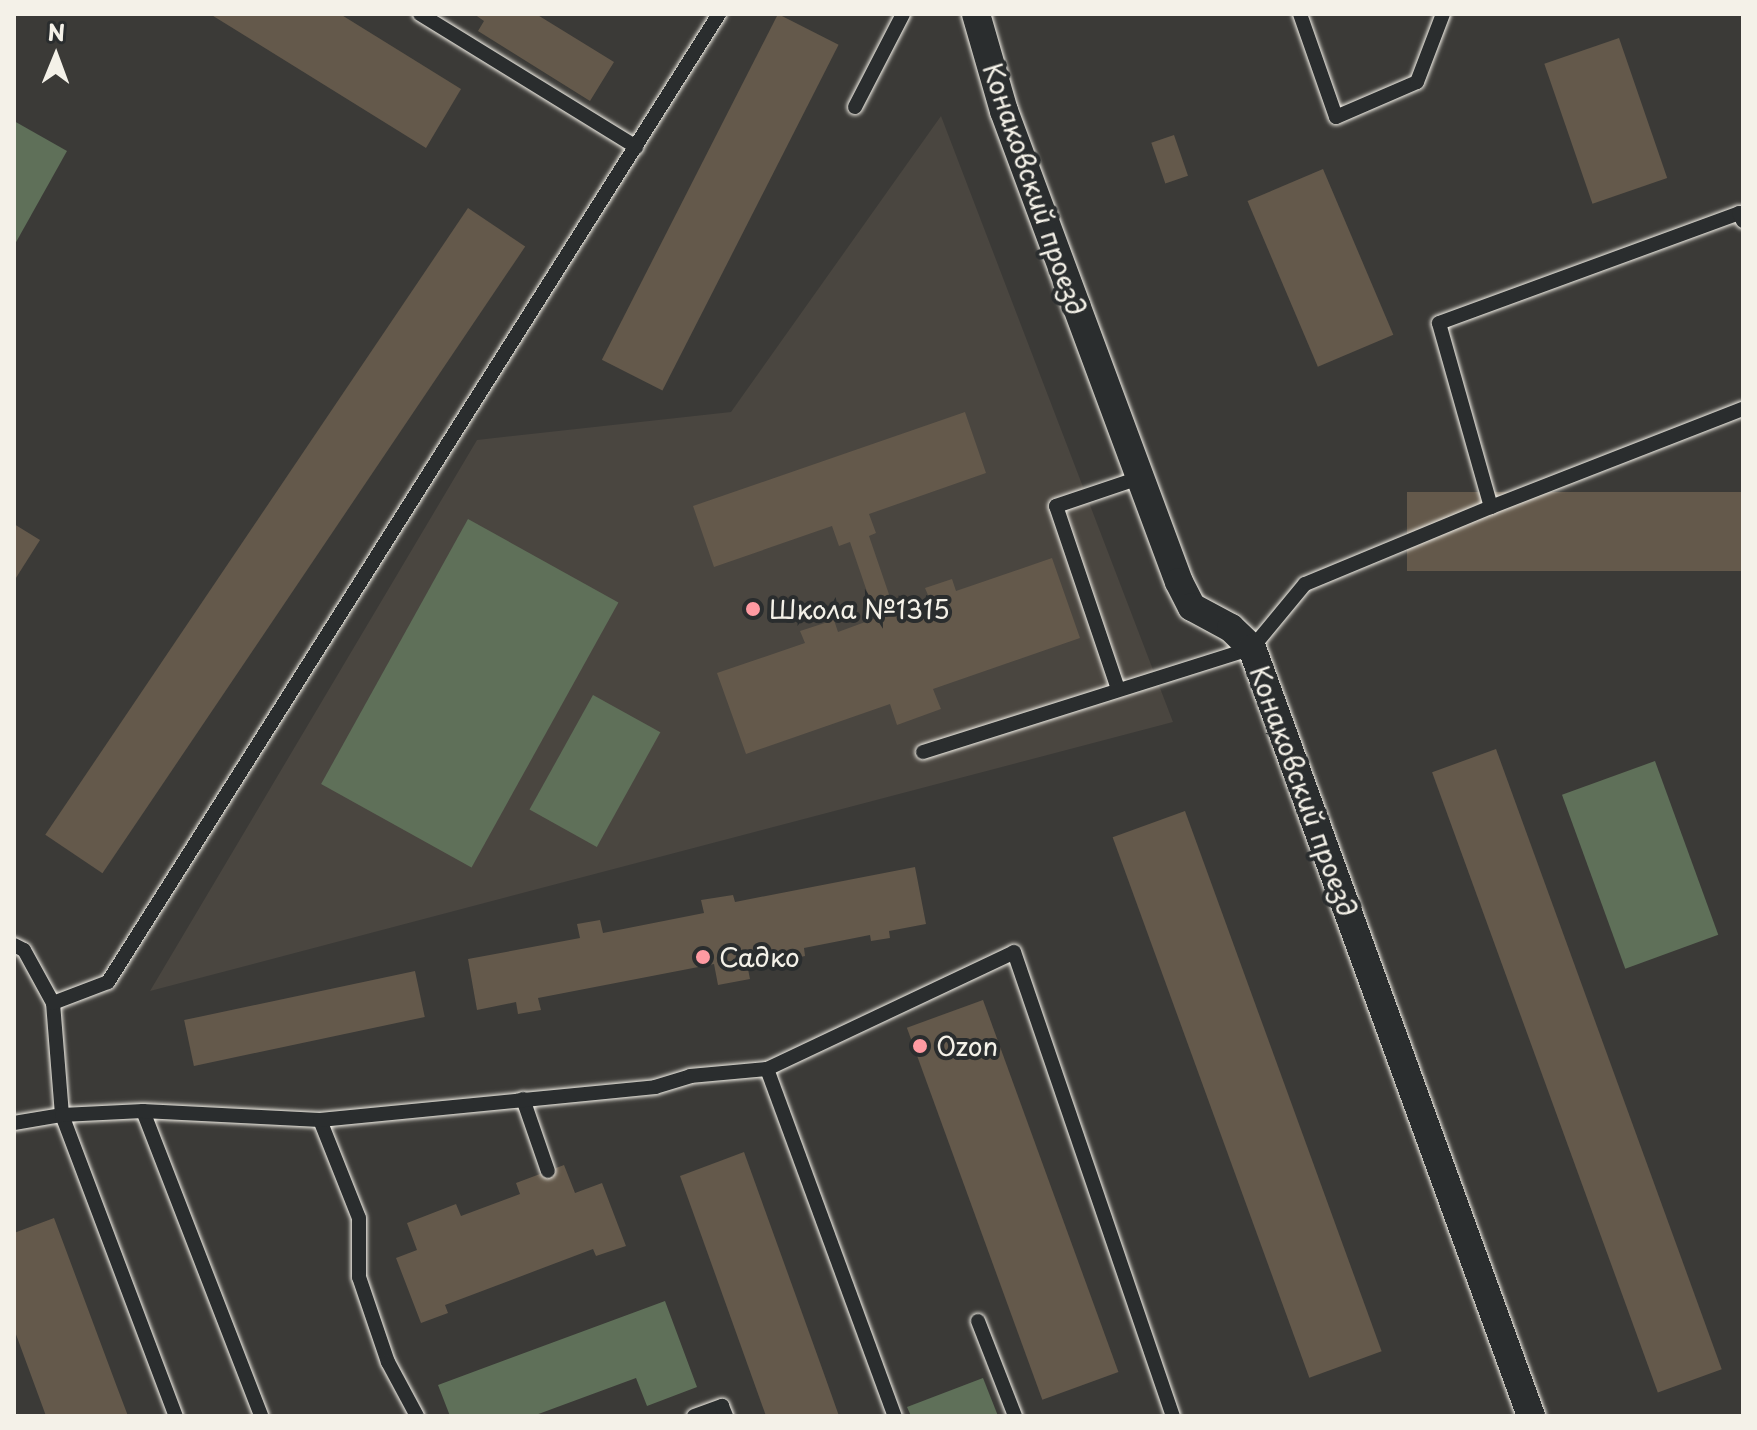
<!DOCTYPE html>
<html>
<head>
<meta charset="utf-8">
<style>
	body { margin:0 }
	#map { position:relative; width:1757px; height:1430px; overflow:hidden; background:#3b3a37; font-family:"Playpen Sans",sans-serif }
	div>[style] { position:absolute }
	.built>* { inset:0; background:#4a4640 }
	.green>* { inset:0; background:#5f7059; transform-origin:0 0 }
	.building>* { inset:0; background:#64594b; transform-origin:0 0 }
	.roads { filter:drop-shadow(0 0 2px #f4f1e8) drop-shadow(0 0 2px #f4f1e8) }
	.service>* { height:14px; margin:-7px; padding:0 7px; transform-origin:7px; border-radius:7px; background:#2a2d2e }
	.minor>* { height:28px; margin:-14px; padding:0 14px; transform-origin:14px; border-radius:14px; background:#2a2d2e }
	.dots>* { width:22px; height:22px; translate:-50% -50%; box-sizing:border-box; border:4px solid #2a2d2e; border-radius:50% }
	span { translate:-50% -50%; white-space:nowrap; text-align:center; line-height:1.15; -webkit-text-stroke:8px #2a2d2e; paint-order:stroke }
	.street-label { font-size:26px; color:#f4f1e8 }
	.poi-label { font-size:26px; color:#f4f1e8 }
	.left { translate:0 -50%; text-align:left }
	.frame { position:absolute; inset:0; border:16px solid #f4f1e8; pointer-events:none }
	.north { position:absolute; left:16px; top:16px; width:80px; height:80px; -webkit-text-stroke:6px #2a2d2e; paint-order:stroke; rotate:1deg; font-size:22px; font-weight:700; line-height:32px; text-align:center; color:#f4f1e8 }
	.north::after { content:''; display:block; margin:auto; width:28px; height:36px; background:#f4f1e8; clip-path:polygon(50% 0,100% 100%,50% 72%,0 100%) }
</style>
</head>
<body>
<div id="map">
	<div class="built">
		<div style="clip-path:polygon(941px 116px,1173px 722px,150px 991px,477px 440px,731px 412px)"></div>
	</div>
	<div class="green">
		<div style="clip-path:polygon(14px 121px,67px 151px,15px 244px,14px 244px)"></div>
		<div style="left:468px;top:519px;width:172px;height:303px;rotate:29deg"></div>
		<div style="left:593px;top:695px;width:77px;height:131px;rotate:29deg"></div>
		<div style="left:1655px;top:761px;width:185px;height:99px;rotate:70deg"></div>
		<div style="clip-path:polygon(665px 1301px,697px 1387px,647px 1406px,636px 1378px,533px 1416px,450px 1416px,438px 1385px)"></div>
		<div style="clip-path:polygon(983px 1378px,998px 1416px,911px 1416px,907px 1407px)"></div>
	</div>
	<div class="building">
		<div style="clip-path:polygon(210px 14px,340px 14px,461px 89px,426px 148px)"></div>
		<div style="clip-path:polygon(474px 14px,536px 14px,614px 62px,590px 101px,478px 31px,484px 21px)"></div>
		<div style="left:778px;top:14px;width:68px;height:388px;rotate:27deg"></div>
		<div style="left:1619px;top:38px;width:148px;height:79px;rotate:71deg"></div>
		<div style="left:1174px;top:135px;width:43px;height:24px;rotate:71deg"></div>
		<div style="left:1323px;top:169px;width:180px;height:82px;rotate:67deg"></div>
		<div style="left:468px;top:208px;width:69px;height:756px;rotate:34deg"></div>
		<div style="clip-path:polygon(965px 412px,986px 473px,869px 514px,876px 533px,869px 536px,895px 612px,930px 600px,925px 588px,952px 579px,956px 591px,1052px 558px,1080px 638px,933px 689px,941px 709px,897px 725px,890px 704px,746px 754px,717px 673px,805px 643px,800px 631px,834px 620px,838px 632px,876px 618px,850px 542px,839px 546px,832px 526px,714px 567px,693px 506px)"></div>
		<div style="left:1743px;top:492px;width:79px;height:336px;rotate:90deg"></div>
		<div style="clip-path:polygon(14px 524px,40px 540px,14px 581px)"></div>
		<div style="left:1496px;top:749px;width:660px;height:68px;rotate:70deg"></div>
		<div style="left:1185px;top:811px;width:575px;height:77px;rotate:70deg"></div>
		<div style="clip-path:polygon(915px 867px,926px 924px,889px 931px,890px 938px,871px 941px,870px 935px,804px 948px,805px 956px,787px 960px,785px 952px,746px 959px,750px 979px,718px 985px,714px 964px,538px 998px,541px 1010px,518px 1014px,516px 1002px,477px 1010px,468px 959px,580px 938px,577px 924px,600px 920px,603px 933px,704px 913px,701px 900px,733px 895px,735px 902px)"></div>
		<div style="left:415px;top:971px;width:47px;height:236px;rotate:78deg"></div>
		<div style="left:983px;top:1000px;width:396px;height:81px;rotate:70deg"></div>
		<div style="clip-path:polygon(744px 1152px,823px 1371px,839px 1416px,766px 1416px,680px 1176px)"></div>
		<div style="clip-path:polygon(564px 1165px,575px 1193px,602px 1183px,626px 1246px,596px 1256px,593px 1249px,445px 1305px,448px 1313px,421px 1323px,396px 1258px,417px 1250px,407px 1223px,456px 1204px,461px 1216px,520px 1194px,516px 1183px)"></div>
		<div style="clip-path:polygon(54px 1218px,117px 1387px,128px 1416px,46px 1416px,14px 1329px,14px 1233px)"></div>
	</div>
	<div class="roads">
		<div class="service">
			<div style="left:420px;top:14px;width:254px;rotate:31.6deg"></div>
			<div style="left:1300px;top:14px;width:109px;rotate:70.7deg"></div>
			<div style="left:1336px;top:117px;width:88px;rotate:-23.4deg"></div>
			<div style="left:1417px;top:82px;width:73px;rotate:-69.1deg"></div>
			<div style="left:855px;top:107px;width:105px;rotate:-62.7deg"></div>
			<div style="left:1491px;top:507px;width:191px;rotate:-105.8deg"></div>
			<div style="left:1439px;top:323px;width:320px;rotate:-20.1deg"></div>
			<div style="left:1739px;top:213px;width:9px;rotate:63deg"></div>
			<div style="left:1118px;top:689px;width:193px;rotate:-108.7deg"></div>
			<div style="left:1056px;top:506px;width:88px;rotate:-18.6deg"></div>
			<div style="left:923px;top:752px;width:345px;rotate:-17.5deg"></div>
			<div style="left:1252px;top:648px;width:83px;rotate:-50.4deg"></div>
			<div style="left:1305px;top:584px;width:201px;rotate:-22.5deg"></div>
			<div style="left:1491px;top:507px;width:270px;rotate:-21.3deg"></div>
			<div style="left:14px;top:945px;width:11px;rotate:27deg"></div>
			<div style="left:24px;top:950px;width:60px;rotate:61.3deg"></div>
			<div style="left:53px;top:1003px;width:112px;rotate:85.4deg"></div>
			<div style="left:62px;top:1115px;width:322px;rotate:69.3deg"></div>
			<div style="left:53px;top:1003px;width:59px;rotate:-20.9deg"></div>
			<div style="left:108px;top:982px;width:1145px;rotate:-57.74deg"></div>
			<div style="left:767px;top:1069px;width:370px;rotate:69.8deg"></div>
			<div style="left:523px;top:1099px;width:76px;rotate:70.9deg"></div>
			<div style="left:143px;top:1111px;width:327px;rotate:68.8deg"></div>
			<div style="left:320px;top:1120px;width:105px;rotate:68.3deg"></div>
			<div style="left:359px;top:1218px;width:59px;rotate:90deg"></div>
			<div style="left:359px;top:1277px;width:90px;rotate:71.2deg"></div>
			<div style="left:388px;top:1362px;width:61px;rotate:61.8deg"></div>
			<div style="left:14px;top:1123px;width:49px;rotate:-9.5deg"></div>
			<div style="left:62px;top:1115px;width:81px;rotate:-2.8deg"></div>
			<div style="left:143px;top:1111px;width:177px;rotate:2.9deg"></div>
			<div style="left:320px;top:1120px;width:337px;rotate:-5.6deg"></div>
			<div style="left:655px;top:1087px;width:37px;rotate:-17deg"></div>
			<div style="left:690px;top:1076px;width:77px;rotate:-5.2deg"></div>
			<div style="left:767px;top:1069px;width:273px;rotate:-25.3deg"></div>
			<div style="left:1014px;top:952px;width:490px;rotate:71.1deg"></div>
			<div style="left:978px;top:1321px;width:102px;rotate:68.7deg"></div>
			<div style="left:694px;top:1416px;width:30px;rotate:-20deg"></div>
			<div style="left:722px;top:1406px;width:11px;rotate:68deg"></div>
		</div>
		<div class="minor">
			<div style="left:976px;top:14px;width:101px;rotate:73.9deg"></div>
			<div style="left:1004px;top:111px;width:502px;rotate:69.62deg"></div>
			<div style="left:1179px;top:582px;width:28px;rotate:63deg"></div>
			<div style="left:1192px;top:607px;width:44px;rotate:28.3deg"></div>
			<div style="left:1231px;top:628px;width:29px;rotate:44deg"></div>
			<div style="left:1252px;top:648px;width:817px;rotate:70.03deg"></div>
		</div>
	</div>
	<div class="dots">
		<div style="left:753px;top:609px;background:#ff9aa2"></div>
		<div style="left:703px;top:957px;background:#ff9aa2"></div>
		<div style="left:920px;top:1046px;background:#ff9aa2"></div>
	</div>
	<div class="street-label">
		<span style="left:1035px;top:189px;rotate:71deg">Конаковский проезд</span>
		<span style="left:1304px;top:791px;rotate:70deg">Конаковский проезд</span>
	</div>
	<div class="poi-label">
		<span class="left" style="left:769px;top:609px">Школа №1315</span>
		<span class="left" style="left:719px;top:957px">Садко</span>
		<span class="left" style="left:936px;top:1046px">Ozon</span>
	</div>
	<div class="frame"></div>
	<div class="north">N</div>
</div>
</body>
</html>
